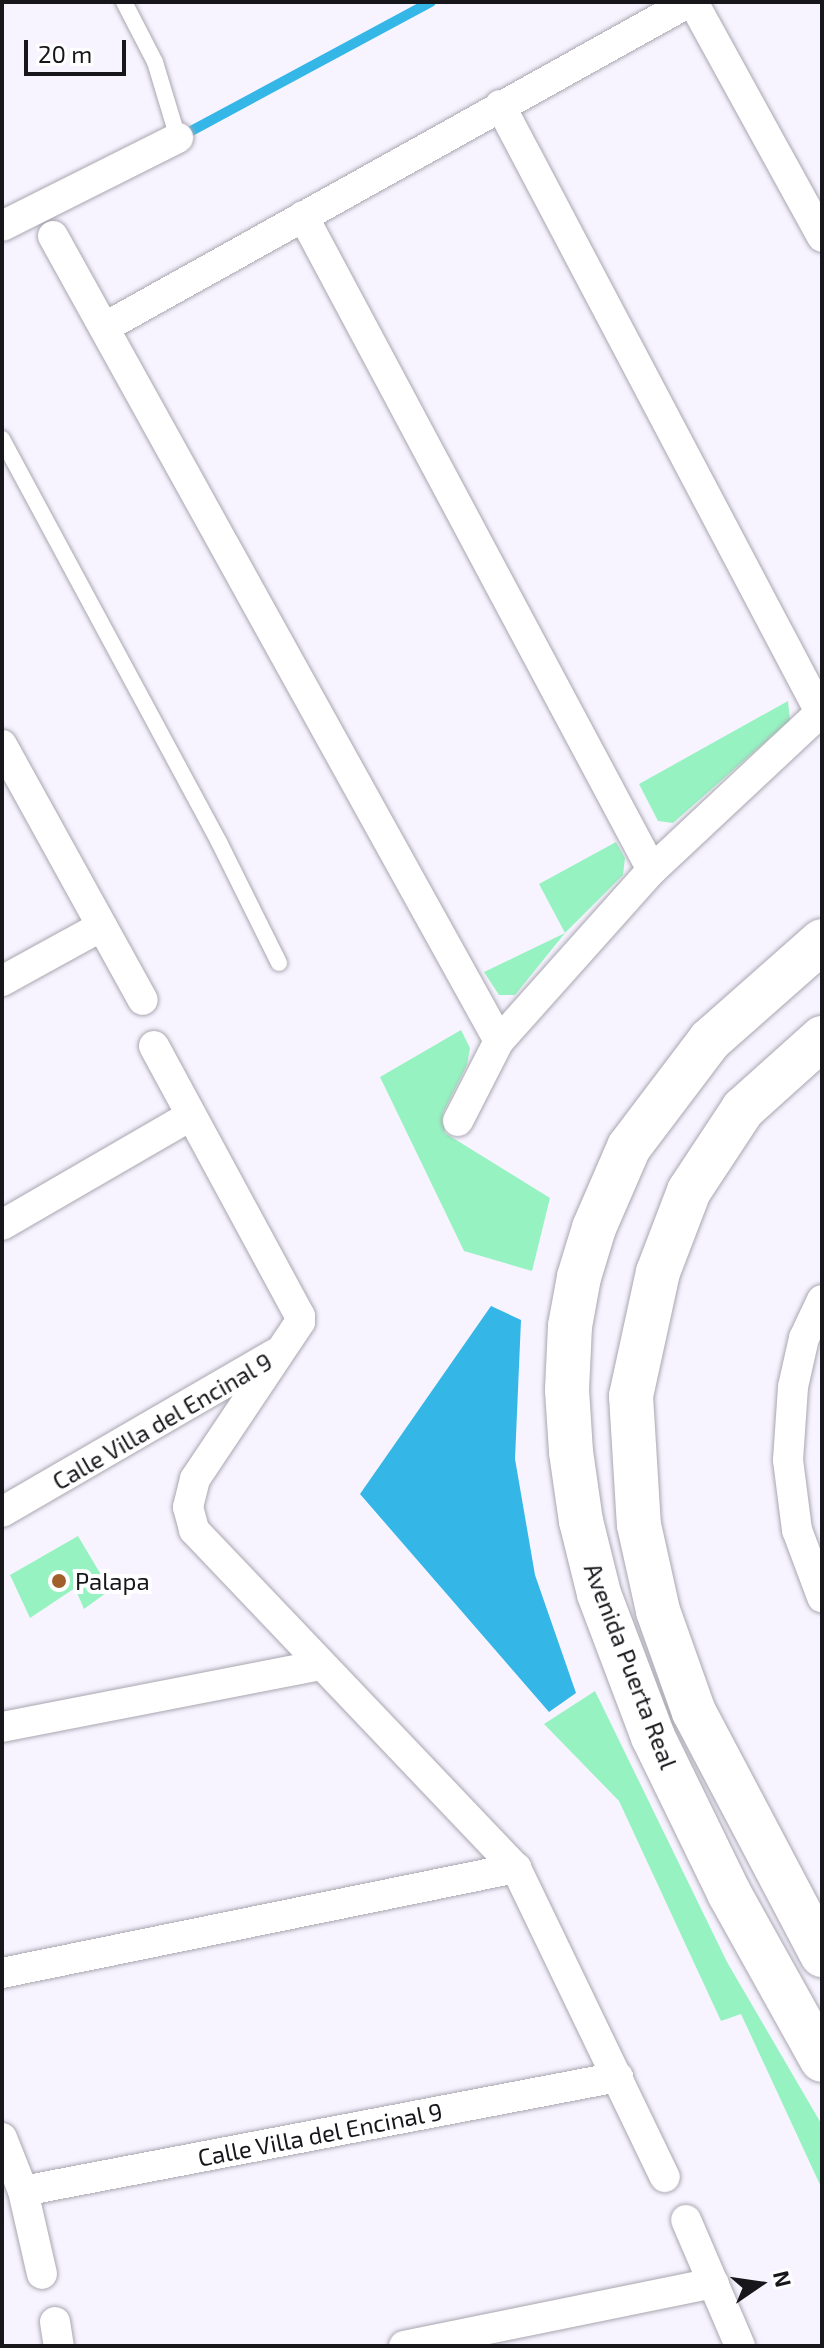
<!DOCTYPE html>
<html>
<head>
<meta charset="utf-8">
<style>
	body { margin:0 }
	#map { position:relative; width:824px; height:2348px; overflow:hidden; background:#f7f4ff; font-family:"Exo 2",sans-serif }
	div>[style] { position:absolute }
	.green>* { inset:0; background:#97f2c2 }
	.water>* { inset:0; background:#34b6e7 }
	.stream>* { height:10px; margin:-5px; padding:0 5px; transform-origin:5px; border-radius:5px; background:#34b6e7 }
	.roads { filter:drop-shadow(0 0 2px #a9a6b0) drop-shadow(0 0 2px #a9a6b0) }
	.service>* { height:16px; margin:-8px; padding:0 8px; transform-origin:8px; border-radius:8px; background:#fff }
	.minor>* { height:30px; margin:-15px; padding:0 15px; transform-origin:15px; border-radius:15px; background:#fff }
	.secondary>* { height:44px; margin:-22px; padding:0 22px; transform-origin:22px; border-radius:22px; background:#fff }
	.dots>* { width:22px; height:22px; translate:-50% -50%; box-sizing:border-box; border:4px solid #fff; border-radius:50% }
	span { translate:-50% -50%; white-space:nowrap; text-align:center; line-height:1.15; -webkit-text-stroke:8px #fff; paint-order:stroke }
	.street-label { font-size:24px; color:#17161a }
	.poi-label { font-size:24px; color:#17161a }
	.left { translate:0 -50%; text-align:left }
	.frame { position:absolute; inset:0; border:4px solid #17161a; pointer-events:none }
	.north { position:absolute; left:720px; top:2244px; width:80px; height:80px; -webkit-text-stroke:6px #fff; paint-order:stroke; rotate:77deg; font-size:22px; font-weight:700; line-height:32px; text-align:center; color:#17161a }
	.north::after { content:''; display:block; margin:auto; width:28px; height:36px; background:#17161a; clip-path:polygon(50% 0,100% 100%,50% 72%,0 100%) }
	.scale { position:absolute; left:24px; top:40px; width:102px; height:36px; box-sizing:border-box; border:4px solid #17161a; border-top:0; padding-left:10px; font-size:24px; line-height:28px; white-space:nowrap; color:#17161a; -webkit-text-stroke:6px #fff; paint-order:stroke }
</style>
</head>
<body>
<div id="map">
	<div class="green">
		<div style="clip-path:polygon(788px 701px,790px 720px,673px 823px,658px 821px,639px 784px)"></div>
		<div style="clip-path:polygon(616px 842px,625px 858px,623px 875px,565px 933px,515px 995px,499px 995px,484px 972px,565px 933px,539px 884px)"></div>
		<div style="clip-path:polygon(461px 1030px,470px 1048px,467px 1065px,443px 1113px,445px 1133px,550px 1198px,532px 1271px,464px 1251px,380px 1077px)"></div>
		<div style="clip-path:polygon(78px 1536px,110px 1590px,84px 1609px,75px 1588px,30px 1618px,10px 1575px)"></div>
		<div style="clip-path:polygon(595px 1691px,727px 1962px,822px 2125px,822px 2189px,741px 2014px,721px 2021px,619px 1801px,544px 1724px)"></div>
	</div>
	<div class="water">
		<div style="clip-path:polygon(491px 1306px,521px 1320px,515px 1459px,535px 1575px,576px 1693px,549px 1712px,360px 1494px)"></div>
	</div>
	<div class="stream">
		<div style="left:180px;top:137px;width:285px;rotate:-28.3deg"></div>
	</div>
	<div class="roads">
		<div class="service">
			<div style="left:124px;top:2px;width:68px;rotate:62.7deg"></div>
			<div style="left:155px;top:62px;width:79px;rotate:73.2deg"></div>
			<div style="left:2px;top:439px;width:458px;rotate:61.7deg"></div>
			<div style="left:219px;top:842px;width:135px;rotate:63.6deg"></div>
		</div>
		<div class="minor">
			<div style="left:693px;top:2px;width:268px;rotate:61.2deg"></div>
			<div style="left:500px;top:105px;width:686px;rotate:62.2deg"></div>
			<div style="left:303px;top:216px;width:741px;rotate:61.91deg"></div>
			<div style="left:2px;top:226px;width:197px;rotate:-26.6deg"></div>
			<div style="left:53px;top:236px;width:920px;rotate:61.01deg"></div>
			<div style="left:107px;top:326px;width:666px;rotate:-29.1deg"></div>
			<div style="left:2px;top:745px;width:291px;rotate:61.1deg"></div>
			<div style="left:2px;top:981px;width:114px;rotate:-28.8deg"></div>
			<div style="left:154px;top:1046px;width:307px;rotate:61.6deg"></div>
			<div style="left:300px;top:1316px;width:6px;rotate:90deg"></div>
			<div style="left:300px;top:1322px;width:189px;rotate:123.8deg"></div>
			<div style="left:195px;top:1479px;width:29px;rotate:104deg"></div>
			<div style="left:188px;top:1507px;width:24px;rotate:75deg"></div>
			<div style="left:194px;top:1530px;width:467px;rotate:46.4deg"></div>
			<div style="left:516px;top:1868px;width:343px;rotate:64.3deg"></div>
			<div style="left:458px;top:1121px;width:90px;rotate:-62.9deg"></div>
			<div style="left:499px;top:1041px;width:229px;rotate:-48.2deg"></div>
			<div style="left:652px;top:870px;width:233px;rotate:-43.1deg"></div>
			<div style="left:2px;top:1225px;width:217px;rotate:-30.1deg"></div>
			<div style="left:822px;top:1300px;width:42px;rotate:115.3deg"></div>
			<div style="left:804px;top:1338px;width:50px;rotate:102.7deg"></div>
			<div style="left:793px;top:1387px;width:73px;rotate:93.9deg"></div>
			<div style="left:788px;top:1460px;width:71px;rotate:82.7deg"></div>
			<div style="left:797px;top:1530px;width:72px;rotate:69.5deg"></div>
			<div style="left:2px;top:1512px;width:315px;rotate:-30.1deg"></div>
			<div style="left:2px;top:1727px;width:324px;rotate:-11deg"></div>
			<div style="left:2px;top:1973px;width:525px;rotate:-11.55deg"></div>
			<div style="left:2px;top:2138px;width:57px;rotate:68.4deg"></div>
			<div style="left:23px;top:2191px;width:85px;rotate:77.1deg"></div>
			<div style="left:23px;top:2191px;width:606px;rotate:-10.85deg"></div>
			<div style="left:686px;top:2220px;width:137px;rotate:66.8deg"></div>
			<div style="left:55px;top:2322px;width:24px;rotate:81deg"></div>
			<div style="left:404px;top:2346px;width:316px;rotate:-11.5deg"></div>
		</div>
		<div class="secondary">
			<div style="left:822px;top:941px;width:149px;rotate:138.5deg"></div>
			<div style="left:710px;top:1040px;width:134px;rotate:127.1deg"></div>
			<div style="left:629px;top:1147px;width:88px;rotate:113.4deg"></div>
			<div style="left:594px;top:1228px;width:51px;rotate:107deg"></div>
			<div style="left:579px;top:1277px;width:50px;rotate:100.4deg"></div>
			<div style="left:570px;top:1326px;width:64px;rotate:92.7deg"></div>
			<div style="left:567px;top:1390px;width:62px;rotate:86.3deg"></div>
			<div style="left:571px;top:1452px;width:70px;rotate:81.8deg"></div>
			<div style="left:581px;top:1521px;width:75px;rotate:76.1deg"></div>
			<div style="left:599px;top:1594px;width:153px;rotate:69.3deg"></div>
			<div style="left:653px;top:1737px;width:174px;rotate:64deg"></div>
			<div style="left:729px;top:1893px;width:191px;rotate:60.9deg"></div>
			<div style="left:822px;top:1038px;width:106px;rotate:138.1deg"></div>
			<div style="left:743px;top:1109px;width:98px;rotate:123.4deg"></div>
			<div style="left:689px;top:1191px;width:87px;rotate:110.9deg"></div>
			<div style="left:658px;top:1272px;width:127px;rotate:102.3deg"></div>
			<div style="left:631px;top:1396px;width:129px;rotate:86.5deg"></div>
			<div style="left:639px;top:1525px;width:88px;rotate:77.5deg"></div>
			<div style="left:658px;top:1611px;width:107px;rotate:70.4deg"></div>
			<div style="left:694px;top:1712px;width:275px;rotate:62.2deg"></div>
		</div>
	</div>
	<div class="dots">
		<div style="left:59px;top:1581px;background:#a1602b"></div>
	</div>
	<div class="street-label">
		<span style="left:162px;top:1421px;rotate:-30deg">Calle Villa del Encinal 9</span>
		<span style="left:631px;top:1666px;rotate:69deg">Avenida Puerta Real</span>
		<span style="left:320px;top:2134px;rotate:-11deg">Calle Villa del Encinal 9</span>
	</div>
	<div class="poi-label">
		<span class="left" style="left:75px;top:1581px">Palapa</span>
	</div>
	<div class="frame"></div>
	<div class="north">N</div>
	<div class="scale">20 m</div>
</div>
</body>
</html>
